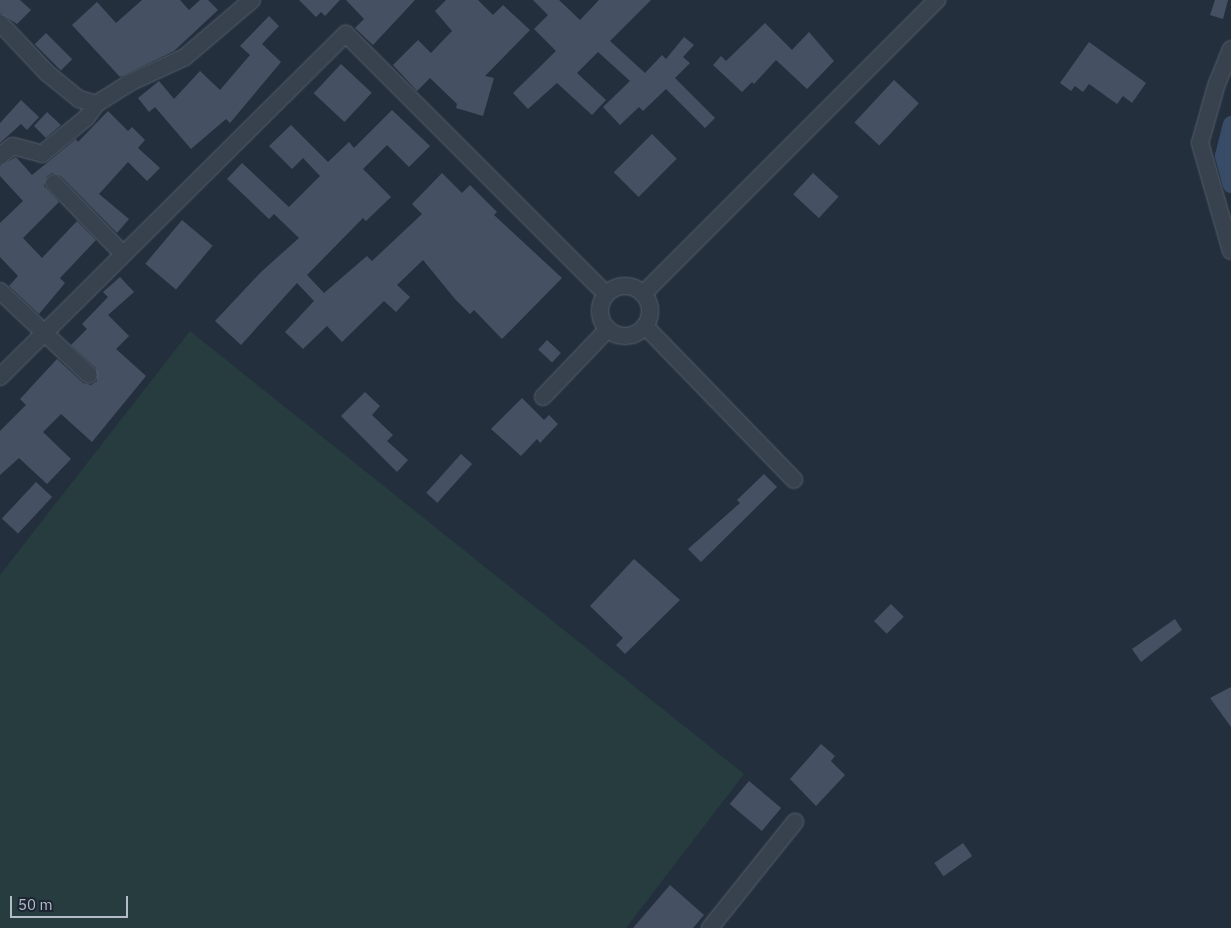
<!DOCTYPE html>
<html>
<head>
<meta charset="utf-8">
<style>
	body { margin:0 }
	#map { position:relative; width:1231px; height:928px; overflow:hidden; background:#242f3e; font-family:"IBM Plex Sans",sans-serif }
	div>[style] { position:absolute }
	.green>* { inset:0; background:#263c3f }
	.canal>* { height:16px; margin:-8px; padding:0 8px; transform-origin:8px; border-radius:8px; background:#394c67 }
	.building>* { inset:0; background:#455162; transform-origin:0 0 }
	.roads { filter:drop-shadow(0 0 1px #565f6c) drop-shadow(0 0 1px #565f6c) }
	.minor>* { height:16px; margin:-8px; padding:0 8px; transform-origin:8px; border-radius:8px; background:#38414e }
	.minor>.ring { margin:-8px; padding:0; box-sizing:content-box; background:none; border:16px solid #38414e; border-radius:50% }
	span { translate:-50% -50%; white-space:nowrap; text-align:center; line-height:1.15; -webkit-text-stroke:4px #1d2633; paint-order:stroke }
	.scale { position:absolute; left:10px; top:896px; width:118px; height:22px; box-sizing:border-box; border:2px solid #b4bcc9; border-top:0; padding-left:6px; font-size:15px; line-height:18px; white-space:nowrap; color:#b4bcc9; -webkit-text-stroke:4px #1d2633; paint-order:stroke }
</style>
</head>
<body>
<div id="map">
	<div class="green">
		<div style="clip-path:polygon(190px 331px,744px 774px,626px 928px,0 928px,0 575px)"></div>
	</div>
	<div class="canal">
		<div style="left:1231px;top:124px;width:33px;rotate:104deg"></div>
		<div style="left:1223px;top:156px;width:30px;rotate:75deg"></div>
	</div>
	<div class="building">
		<div style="clip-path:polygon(0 0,20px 0,31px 10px,17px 24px,0 13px)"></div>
		<div style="clip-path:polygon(142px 0,180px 0,189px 10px,200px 0,208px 0,218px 10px,174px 51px,120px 77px,72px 25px,97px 2px,116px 23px)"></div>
		<div style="clip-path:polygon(299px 0,340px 0,325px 16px,321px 12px,316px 17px)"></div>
		<div style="clip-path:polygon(346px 0,415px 0,373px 45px,355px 28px,364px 19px)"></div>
		<div style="clip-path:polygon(446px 0,478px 0,493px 15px,503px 5px,530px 30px,485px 76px,494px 78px,483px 116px,456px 108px,457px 104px,430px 78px,417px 91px,393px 65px,418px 40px,431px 53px,452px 31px,435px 11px)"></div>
		<div style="clip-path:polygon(533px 0,559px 0,580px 20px,599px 0,651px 0,610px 41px,645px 73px,662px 55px,666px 59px,684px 37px,694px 45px,683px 57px,690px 63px,675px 78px,715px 118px,705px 128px,666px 89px,643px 111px,639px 107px,620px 125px,603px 107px,630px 81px,598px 52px,577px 73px,606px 100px,592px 115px,557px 83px,528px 109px,513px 93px,556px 51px,534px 29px,548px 15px)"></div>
		<div style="clip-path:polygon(1215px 0,1228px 0,1223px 19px,1210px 15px)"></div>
		<div style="clip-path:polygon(269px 16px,279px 26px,262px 44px,281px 62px,230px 123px,226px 119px,191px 149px,155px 107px,149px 112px,138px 98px,159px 81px,174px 99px,200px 71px,220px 90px,250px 55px,240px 46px)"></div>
		<div style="clip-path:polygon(765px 23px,792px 50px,809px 32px,834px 61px,807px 89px,776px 60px,754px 84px,752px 82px,742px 92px,713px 65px,721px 56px,726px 61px)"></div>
		<div style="left:46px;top:33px;width:37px;height:16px;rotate:45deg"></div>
		<div style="clip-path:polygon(1089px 42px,1146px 83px,1132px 103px,1123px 96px,1117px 104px,1089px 84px,1083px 92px,1075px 86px,1071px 91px,1060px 83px)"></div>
		<div style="left:341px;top:64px;width:42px;height:40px;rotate:43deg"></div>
		<div style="left:894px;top:80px;width:34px;height:58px;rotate:43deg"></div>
		<div style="clip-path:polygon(21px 100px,39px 117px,27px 130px,21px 124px,0 143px,0 123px)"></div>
		<div style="clip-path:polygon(392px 110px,430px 146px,409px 167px,387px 145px,363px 169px,391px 197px,366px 221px,363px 218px,307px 275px,324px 293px,367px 256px,372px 261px,422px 214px,412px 204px,442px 173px,462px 193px,470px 185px,497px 212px,494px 215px,562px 278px,502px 339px,474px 310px,470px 314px,455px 299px,423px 260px,397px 285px,410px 297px,396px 312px,384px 301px,342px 342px,327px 326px,303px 349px,285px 332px,314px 301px,297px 283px,241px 345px,215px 321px,261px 272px,299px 238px,274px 214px,269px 219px,227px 179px,242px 163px,289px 207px,320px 176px,303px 158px,292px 169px,269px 146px,291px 125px,328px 162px,349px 142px,354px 148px)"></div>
		<div style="clip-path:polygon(108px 111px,128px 131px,132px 127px,145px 140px,138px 148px,160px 168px,147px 181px,128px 162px,99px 194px,129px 219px,117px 233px,61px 176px,52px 173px,47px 176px,44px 186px,59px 202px,23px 238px,42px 258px,77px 221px,96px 240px,60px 278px,65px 283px,39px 314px,9px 286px,18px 276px,0 257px,0 223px,23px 201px,0 176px,0 166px,16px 157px,32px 175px,76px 139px,78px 142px)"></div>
		<div style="clip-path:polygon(47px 112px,61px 125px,46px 138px,34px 126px)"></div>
		<div style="left:652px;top:134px;width:35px;height:54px;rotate:45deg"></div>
		<div style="left:813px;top:173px;width:35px;height:29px;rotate:43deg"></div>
		<div style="left:182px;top:220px;width:40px;height:57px;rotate:40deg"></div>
		<div style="clip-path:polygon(120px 277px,134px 292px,108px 315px,129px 336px,116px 349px,146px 376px,92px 442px,61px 414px,43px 432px,71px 459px,47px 484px,19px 458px,0 475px,0 431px,26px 405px,20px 399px,57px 359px,83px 383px,91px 385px,97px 381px,96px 368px,71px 345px,87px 329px,82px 324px,108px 297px,103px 292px)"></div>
		<div style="left:547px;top:340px;width:19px;height:13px;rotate:43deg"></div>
		<div style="clip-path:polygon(365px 392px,380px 406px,372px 415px,393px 435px,387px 441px,408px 460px,397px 472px,341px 416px)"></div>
		<div style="clip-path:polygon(522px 398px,544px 420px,549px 415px,558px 424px,540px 443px,537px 439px,521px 456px,491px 429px)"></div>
		<div style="left:461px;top:454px;width:15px;height:52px;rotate:42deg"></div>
		<div style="clip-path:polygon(764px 474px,777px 487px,701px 562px,688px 549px,740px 503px,737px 500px)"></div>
		<div style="left:36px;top:482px;width:22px;height:50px;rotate:43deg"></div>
		<div style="clip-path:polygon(634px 559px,680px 600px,625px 654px,616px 645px,623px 638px,590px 606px)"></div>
		<div style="left:891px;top:604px;width:18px;height:24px;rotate:45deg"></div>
		<div style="clip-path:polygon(1175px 619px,1182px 630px,1141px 662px,1132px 649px)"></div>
		<div style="clip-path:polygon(1231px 687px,1231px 727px,1210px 698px)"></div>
		<div style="clip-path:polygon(821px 744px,835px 756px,831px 761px,845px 775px,816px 806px,790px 779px)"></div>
		<div style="left:749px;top:781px;width:42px;height:30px;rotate:40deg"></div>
		<div style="left:963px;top:843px;width:16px;height:35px;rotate:55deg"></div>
		<div style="clip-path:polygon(670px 885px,704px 915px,693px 928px,633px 928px)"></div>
	</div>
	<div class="roads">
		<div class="minor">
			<div style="left:0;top:23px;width:69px;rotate:46.8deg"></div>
			<div style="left:47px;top:73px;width:41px;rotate:39.1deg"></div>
			<div style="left:79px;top:99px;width:18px;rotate:16deg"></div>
			<div style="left:1231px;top:49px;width:37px;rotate:112deg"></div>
			<div style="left:1217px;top:83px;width:62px;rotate:105.8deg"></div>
			<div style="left:1200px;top:143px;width:112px;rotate:74deg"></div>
			<div style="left:0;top:156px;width:16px;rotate:-38deg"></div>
			<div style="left:13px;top:146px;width:30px;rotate:15deg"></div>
			<div style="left:42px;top:154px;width:57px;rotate:-39.3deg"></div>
			<div style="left:86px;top:118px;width:17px;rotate:-54deg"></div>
			<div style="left:96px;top:104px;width:39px;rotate:-32deg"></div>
			<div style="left:129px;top:83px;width:62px;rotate:-24.9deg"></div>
			<div style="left:185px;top:57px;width:88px;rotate:-40.4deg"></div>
			<div style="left:54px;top:183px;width:98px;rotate:45.8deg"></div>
			<div class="ring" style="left:600px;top:286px;width:34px;height:34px"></div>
			<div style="left:0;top:291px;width:122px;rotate:43.3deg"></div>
			<div style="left:643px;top:294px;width:416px;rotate:-45deg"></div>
			<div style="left:645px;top:326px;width:214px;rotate:45.9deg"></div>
			<div style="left:0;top:377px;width:487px;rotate:-44.8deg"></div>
			<div style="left:346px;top:34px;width:368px;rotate:45deg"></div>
			<div style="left:543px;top:397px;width:94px;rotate:-46.3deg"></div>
			<div style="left:710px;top:928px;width:136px;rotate:-51.3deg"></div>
		</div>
	</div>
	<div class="scale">50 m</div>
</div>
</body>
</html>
